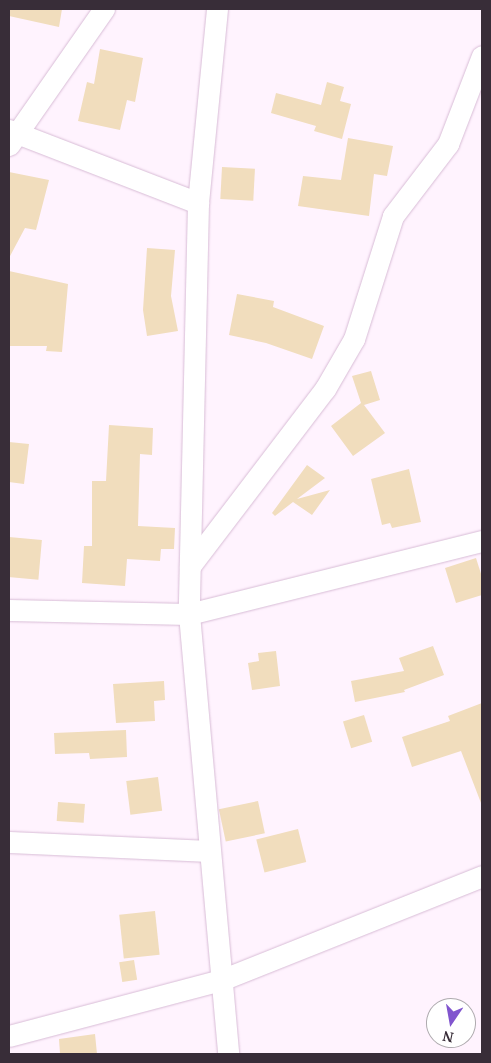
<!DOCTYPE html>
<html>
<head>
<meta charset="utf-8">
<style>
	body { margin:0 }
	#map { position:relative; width:491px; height:1063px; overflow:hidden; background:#fff3fe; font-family:"PT Serif",serif }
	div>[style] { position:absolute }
	.building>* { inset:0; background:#f1ddbd; transform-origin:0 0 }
	.roads { filter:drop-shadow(0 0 1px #d8bcd6) drop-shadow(0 0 1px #d8bcd6) }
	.minor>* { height:21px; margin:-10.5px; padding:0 10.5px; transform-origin:10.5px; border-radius:10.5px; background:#fff }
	span { translate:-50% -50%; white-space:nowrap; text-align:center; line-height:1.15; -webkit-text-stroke:4px #fff; paint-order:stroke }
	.frame { position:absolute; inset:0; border:10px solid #382d38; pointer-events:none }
	.north { position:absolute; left:426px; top:998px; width:50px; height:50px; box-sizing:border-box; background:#fff; border:1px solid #afabaf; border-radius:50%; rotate:192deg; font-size:14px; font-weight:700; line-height:20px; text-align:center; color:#382d38 }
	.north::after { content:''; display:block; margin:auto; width:18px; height:22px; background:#8155ce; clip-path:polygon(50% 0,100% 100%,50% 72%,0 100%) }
</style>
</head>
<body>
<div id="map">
	<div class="building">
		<div style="clip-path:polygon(9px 9px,62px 9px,59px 27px,9px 16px)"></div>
		<div style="clip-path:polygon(100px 49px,143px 58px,135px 102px,127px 100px,120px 130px,78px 121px,87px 82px,94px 84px)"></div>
		<div style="clip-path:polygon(327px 82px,344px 87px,340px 101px,351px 104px,342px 139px,314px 131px,316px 126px,271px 113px,276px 93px,321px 105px)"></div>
		<div style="clip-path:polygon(348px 138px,393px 146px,387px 176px,374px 174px,369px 216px,298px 206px,303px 176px,341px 180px)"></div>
		<div style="left:222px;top:167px;width:33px;height:32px;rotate:3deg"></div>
		<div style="clip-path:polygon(9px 172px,49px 180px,36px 230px,25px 228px,9px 258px)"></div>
		<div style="clip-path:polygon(147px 248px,175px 250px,171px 296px,178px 331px,147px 336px,143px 310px)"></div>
		<div style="clip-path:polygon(9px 271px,68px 284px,62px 352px,46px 351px,47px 346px,9px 346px)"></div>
		<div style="clip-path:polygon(237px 294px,274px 301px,273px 307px,324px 326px,312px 359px,266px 343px,229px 335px)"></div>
		<div style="clip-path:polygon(371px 371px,380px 400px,364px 405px,385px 433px,353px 456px,331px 426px,361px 403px,352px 376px)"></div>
		<div style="clip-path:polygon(109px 425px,153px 428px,152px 455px,140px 454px,138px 526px,175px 528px,174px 549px,161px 549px,160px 561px,127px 559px,125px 586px,82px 583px,84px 546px,92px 546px,92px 481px,106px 481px)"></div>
		<div style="clip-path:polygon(9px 442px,29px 444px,24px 484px,9px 482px)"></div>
		<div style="clip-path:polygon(307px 465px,325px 478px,297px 499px,330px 490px,312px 515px,293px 502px,275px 516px,272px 513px)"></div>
		<div style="clip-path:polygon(409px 469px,421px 522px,392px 528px,390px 523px,382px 525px,371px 479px)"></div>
		<div style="left:9px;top:537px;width:33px;height:40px;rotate:5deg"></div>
		<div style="clip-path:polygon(476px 558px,482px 577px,482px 595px,456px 603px,445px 568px)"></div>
		<div style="clip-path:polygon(433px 646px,444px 675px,404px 690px,405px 692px,355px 702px,351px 681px,404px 671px,399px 658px)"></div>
		<div style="clip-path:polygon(276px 651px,280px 686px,252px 690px,248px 663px,259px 661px,258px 653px)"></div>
		<div style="clip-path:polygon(164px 681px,165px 700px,154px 701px,155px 721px,116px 723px,113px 684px)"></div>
		<div style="clip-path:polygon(482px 703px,482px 803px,481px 803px,461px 751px,412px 767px,402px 737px,450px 721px,448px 716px)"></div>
		<div style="left:364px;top:715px;width:28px;height:22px;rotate:73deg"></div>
		<div style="clip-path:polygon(126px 730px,127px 757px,90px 759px,89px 753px,55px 754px,54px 733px)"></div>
		<div style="left:158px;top:777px;width:34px;height:32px;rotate:83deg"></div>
		<div style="left:258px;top:801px;width:33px;height:40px;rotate:78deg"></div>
		<div style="left:58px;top:802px;width:27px;height:19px;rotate:4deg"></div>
		<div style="left:298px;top:829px;width:34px;height:43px;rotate:76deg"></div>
		<div style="left:155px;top:911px;width:44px;height:36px;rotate:84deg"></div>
		<div style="left:134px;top:960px;width:20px;height:15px;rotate:81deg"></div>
		<div style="clip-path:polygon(95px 1034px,97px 1054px,60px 1054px,59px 1039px)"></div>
	</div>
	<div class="roads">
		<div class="minor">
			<div style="left:217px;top:9px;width:195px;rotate:95.6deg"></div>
			<div style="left:198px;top:203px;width:411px;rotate:91.3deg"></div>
			<div style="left:189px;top:614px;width:442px;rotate:84.9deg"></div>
			<div style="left:9px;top:130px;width:203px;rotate:21.1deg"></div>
			<div style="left:9px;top:145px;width:166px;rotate:-55.1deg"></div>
			<div style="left:190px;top:566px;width:223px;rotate:-52.7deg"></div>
			<div style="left:325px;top:389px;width:58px;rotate:-59.9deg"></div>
			<div style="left:354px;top:339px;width:129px;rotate:-72.4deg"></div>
			<div style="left:393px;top:216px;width:91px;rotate:-52.6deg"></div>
			<div style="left:448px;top:144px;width:94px;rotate:-68.9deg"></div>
			<div style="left:9px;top:610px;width:180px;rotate:1.3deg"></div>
			<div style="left:189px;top:614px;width:302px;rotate:-14deg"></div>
			<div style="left:9px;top:842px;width:201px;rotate:2.6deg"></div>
			<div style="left:9px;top:1036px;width:219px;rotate:-14.8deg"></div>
			<div style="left:221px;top:980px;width:281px;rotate:-21.7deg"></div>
		</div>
	</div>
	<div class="frame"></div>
	<div class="north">N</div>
</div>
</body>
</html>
